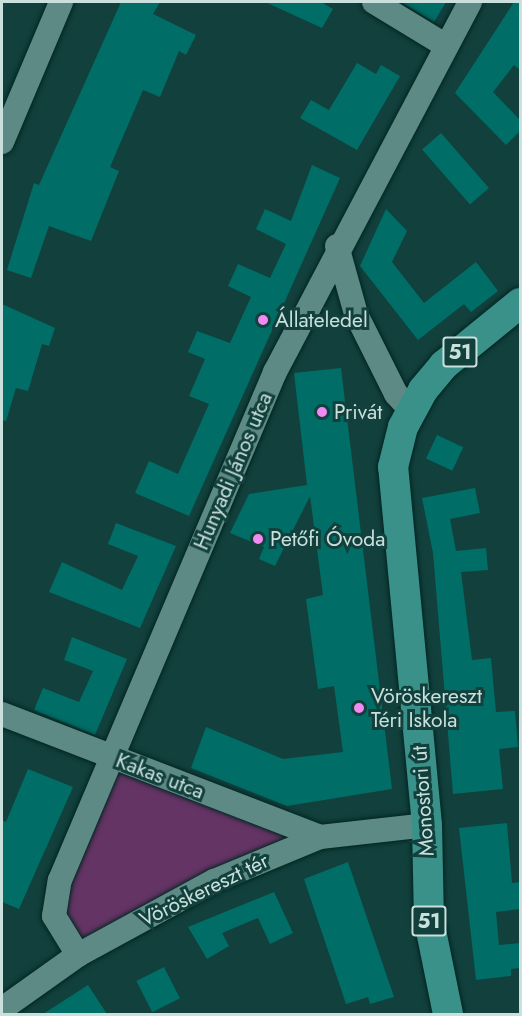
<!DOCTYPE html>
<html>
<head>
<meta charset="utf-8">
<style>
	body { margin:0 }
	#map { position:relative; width:522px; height:1016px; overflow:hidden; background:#12403c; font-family:Jost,sans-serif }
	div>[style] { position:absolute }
	.green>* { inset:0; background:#643464 }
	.building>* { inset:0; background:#006d66; transform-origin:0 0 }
	.roads { filter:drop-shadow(0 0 2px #022522) drop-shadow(0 0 2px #022522) }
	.minor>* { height:24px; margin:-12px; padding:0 12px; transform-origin:12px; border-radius:12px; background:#5d8a84 }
	.major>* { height:30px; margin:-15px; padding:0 15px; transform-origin:15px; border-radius:15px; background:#3a9189 }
	.dots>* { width:16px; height:16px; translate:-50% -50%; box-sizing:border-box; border:3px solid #12403c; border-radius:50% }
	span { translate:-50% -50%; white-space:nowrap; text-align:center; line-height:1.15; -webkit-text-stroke:6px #12403c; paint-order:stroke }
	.shield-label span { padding:2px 4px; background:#12403c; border:2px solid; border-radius:4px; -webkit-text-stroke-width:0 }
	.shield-label { font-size:20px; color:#c9e0dd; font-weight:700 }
	.poi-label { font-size:21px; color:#c9e0dd }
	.left { translate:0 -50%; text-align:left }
	.street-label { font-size:21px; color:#c9e0dd }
	.frame { position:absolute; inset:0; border:3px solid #c9e0dd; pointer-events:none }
</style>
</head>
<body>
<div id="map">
	<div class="green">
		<div style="clip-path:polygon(119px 770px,298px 838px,78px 955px,54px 916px)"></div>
	</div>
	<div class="building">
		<div style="clip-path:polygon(121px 2px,160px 2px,153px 14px,196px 35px,186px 55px,179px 51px,160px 97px,143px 90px,110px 167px,119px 171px,91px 241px,49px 226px,31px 278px,7px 270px,34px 183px,39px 185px)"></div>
		<div style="clip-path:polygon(265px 2px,321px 2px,333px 9px,322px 28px)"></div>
		<div style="clip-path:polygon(401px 2px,446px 2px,434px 22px)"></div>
		<div style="clip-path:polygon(514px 2px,520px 2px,520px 70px,514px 65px,493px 92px,520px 120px,520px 131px,506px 145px,455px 93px)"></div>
		<div style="clip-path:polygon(357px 63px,376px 74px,381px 65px,400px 76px,357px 150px,300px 118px,311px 100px,329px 110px)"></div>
		<div style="left:441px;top:133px;width:73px;height:25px;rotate:49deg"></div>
		<div style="clip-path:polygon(312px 165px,340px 178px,189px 516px,135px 493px,149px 461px,178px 474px,209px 404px,189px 396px,205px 359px,188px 352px,197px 331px,230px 343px,251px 297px,228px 286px,238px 264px,270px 278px,286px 244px,256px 229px,265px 209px,291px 221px)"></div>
		<div style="clip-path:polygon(386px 209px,407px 231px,392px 262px,424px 303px,476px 262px,498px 291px,471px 312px,464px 304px,418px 340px,360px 266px)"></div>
		<div style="clip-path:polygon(2px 304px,55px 328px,49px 346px,42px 344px,28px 391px,16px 388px,6px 421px,2px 420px)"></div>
		<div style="clip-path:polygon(341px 368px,392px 789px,287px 806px,191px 768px,206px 727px,283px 759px,343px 752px,334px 686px,318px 689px,306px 599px,323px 595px,310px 496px,275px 566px,259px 559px,264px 547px,230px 533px,249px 494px,307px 485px,294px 373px)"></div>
		<div style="left:437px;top:435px;width:29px;height:26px;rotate:25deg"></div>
		<div style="clip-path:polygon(475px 488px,480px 513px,450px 519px,456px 551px,486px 548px,488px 570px,461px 572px,472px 660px,491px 658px,496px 712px,515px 711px,518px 747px,499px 749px,503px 789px,453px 794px,433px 553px,422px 498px)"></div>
		<div style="clip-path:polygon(116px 523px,176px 546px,140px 628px,49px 592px,62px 562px,122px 590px,138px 556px,108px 544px)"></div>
		<div style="clip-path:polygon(72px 637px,127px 659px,95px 735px,34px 710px,43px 688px,79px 702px,93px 671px,64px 660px)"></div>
		<div style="clip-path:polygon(28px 769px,73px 787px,19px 909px,2px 902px,2px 820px,6px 822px)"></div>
		<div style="clip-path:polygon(507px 823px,512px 883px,520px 882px,520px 909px,496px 912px,499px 945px,520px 943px,520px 968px,511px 969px,511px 976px,476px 980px,459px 828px)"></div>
		<div style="clip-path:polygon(348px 862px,394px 997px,370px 1004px,368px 997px,346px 1004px,304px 879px)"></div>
		<div style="clip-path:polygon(274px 892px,293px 933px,270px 944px,258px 918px,222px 933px,229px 946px,207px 959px,188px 927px)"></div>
		<div style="left:164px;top:967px;width:35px;height:31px;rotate:63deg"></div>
		<div style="clip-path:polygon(88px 985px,107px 1014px,43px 1014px)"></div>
	</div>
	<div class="roads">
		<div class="minor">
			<div style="left:374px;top:2px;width:81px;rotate:31.3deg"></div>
			<div style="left:2px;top:142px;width:152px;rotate:-67.1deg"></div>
			<div style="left:337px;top:246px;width:71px;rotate:74.4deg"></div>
			<div style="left:356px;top:314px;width:89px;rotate:63.4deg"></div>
			<div style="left:396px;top:394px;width:22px;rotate:47deg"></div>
			<div style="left:2px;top:714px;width:341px;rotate:21.1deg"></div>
			<div style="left:78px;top:955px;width:46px;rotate:-121.6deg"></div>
			<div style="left:54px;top:916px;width:36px;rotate:-81deg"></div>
			<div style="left:60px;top:880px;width:552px;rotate:-67.06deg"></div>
			<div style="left:275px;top:372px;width:418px;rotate:-62.2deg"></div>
			<div style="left:2px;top:1009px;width:93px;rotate:-35.4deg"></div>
			<div style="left:78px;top:955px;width:155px;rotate:-28.6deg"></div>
			<div style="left:214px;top:881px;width:115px;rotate:-22.5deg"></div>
			<div style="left:320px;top:837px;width:108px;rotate:-6.4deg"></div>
		</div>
		<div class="major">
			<div style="left:448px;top:1014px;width:95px;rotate:-101.5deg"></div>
			<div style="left:429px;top:921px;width:96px;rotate:-91.2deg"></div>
			<div style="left:427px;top:825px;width:360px;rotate:-95.4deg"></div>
			<div style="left:393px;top:467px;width:41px;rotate:-76deg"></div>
			<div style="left:403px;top:427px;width:42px;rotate:-61.6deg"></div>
			<div style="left:423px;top:390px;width:33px;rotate:-50deg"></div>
			<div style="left:444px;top:365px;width:98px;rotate:-39.2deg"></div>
		</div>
	</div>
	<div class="dots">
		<div style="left:263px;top:320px;background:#f28af3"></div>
		<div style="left:322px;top:412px;background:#f28af3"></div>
		<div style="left:258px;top:539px;background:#f28af3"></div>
		<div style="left:359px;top:708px;background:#f28af3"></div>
	</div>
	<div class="shield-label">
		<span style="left:460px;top:352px">51</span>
		<span style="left:429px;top:921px">51</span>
	</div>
	<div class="poi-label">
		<span class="left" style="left:275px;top:320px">Állateledel</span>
		<span class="left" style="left:334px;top:412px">Privát</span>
		<span class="left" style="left:270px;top:539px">Petőfi Óvoda</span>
		<span class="left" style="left:371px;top:708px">Vöröskereszt<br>Téri Iskola</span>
	</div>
	<div class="street-label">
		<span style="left:233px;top:471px;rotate:-67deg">Hunyadi János utca</span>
		<span style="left:160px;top:776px;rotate:21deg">Kakas utca</span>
		<span style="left:423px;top:801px;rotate:-94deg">Monostori út</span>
		<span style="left:204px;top:890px;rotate:-26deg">Vöröskereszt tér</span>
	</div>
	<div class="frame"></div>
</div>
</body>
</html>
